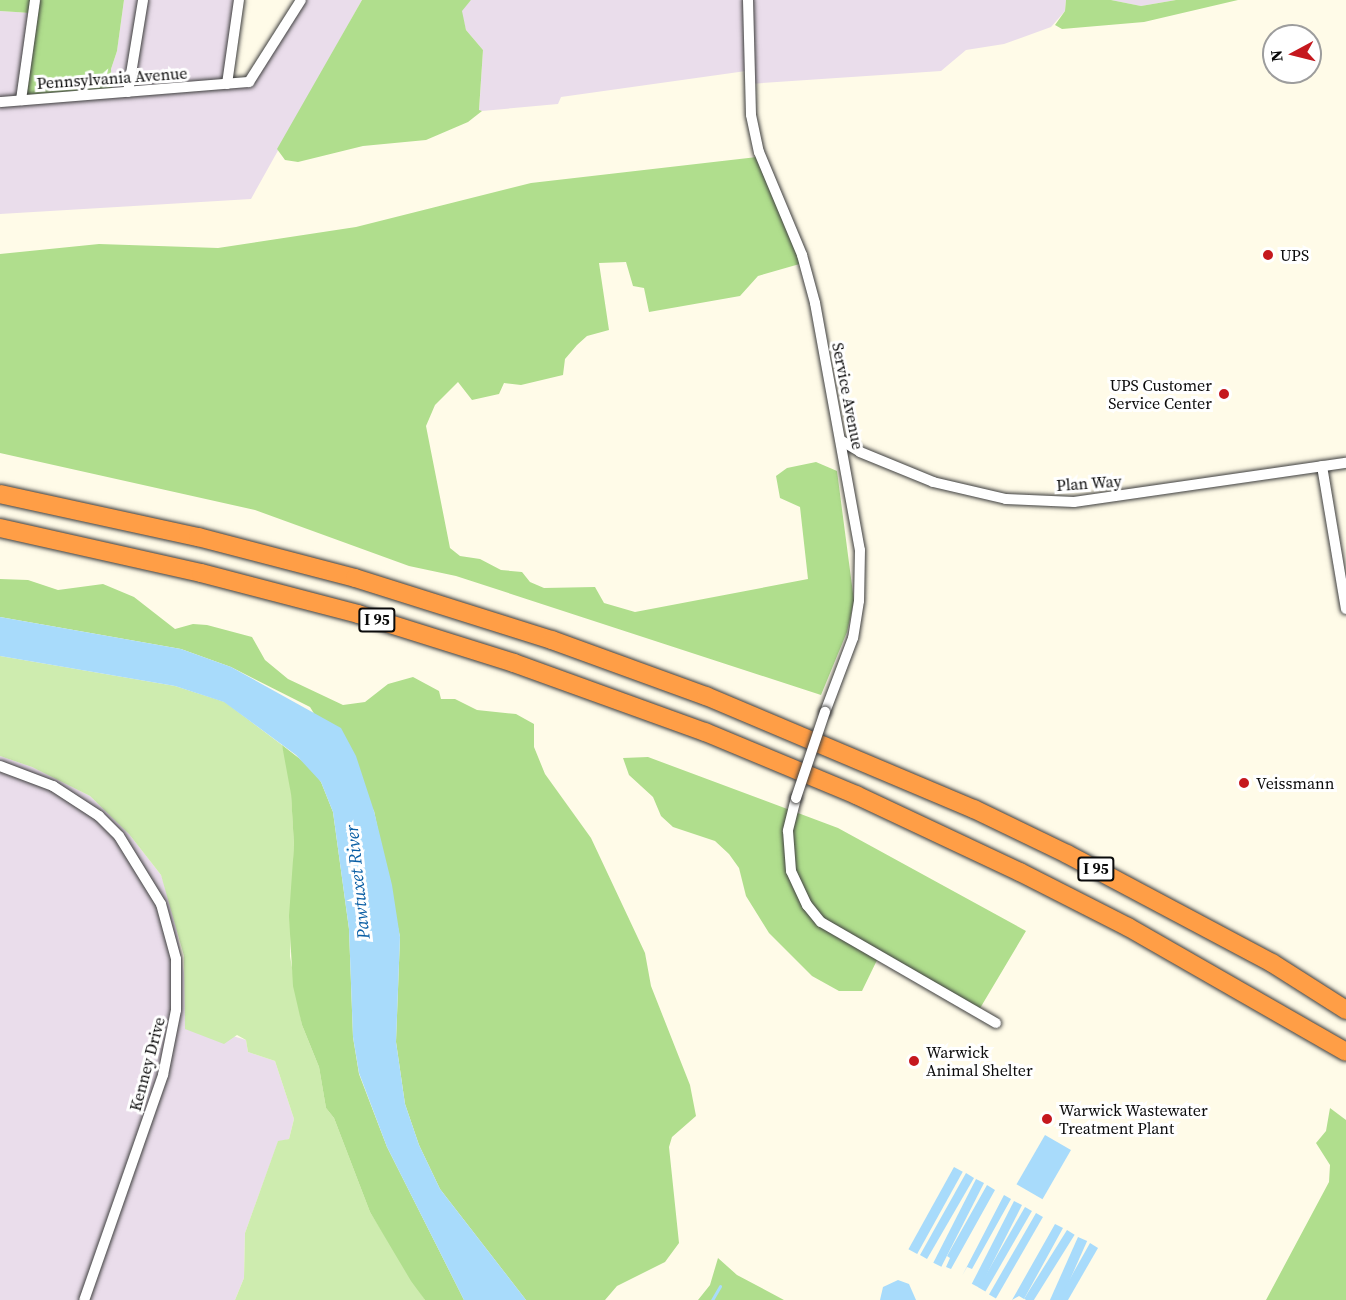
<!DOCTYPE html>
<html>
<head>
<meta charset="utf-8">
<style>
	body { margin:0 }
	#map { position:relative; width:1346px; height:1300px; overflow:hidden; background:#fffbe8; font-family:"Source Serif 4",serif }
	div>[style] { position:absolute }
	.industrial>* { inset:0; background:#eaddeb }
	.green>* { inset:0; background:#ceecaf }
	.forest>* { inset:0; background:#b0de8d }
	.water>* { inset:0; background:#a8dbfb; transform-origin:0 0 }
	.stream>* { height:3px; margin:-1.5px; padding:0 1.5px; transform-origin:1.5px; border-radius:1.5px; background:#a8dbfb }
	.roads { filter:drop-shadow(0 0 2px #3e3e3e) drop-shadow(0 0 2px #3e3e3e) }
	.minor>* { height:10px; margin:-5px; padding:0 5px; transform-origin:5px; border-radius:5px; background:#fff }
	.motorway>* { height:18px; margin:-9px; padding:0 9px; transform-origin:9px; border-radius:9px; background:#ff9e46 }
	.bridges { filter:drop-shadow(0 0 2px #3e3e3e) drop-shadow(0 0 2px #3e3e3e) }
	.minor-bridge>* { height:10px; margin:-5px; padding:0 5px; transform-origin:5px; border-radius:5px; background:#fff }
	.dots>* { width:16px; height:16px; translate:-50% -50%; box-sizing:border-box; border:3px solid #fff; border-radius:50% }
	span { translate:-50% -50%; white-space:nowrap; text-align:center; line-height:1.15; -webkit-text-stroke:6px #fff; paint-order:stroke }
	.shield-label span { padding:2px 4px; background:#fff; border:2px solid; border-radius:4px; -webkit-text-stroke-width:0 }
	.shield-label { font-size:15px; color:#0b0b0b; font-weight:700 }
	.street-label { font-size:16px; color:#0b0b0b }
	.poi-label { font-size:16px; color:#0b0b0b }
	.left { translate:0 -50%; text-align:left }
	.right { translate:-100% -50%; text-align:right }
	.water-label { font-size:18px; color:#0b5fa5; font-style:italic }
	.north { position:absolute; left:1262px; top:24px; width:60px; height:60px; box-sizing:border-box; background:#fff; border:2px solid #9d9d9d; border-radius:50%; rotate:263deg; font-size:16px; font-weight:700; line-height:24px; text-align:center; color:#0b0b0b }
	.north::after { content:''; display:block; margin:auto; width:21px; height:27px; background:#c5181e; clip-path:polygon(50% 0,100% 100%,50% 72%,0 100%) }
</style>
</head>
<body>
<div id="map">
	<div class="industrial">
		<div style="clip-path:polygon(124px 0,238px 0,227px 81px,250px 80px,301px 0,362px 0,251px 199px,0 214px,0 11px,31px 13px,111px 69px,117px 51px)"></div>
		<div style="clip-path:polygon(471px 0,1066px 0,1065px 11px,1051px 27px,1004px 44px,966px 50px,941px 71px,749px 84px,746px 71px,561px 97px,558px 104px,482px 111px,479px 111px,483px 50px,466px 30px,461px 11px)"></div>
		<div style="clip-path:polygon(1111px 0,1176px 0,1141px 6px)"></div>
		<div style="clip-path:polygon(0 756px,32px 767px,90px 796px,129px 834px,161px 875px,173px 907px,187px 991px,233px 1036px,246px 1040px,248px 1052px,275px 1061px,294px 1119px,289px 1139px,278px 1142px,245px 1233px,244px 1278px,235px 1300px,0 1300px)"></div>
	</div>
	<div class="green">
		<div style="clip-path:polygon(0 656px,175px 686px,225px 702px,282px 745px,290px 774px,294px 846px,290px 956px,302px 1025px,319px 1067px,326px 1108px,334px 1118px,370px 1212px,425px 1300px,235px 1300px,244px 1278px,245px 1233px,278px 1141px,289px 1139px,294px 1119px,275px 1061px,248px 1052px,246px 1040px,237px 1035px,224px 1044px,185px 1029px,184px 956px,161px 875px,129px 834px,90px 796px,32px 767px,0 756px)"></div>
	</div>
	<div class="forest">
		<div style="clip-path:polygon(0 0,124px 0,117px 51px,111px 69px,112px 91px,23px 99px,31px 13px,0 11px)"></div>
		<div style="clip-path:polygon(362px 0,471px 0,462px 11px,466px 30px,483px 50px,479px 110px,482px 111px,468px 122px,426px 140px,363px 146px,298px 162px,285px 160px,277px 149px)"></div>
		<div style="clip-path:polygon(1066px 0,1111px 0,1141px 6px,1176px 0,1238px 0,1144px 22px,1062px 29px,1055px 25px,1065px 11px)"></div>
		<div style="clip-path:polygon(757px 157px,803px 263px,758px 276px,740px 296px,649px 312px,644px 288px,633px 286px,626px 262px,599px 263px,609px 330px,587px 336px,577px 345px,565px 359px,563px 375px,521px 385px,504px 383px,499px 394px,472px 400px,458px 382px,435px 405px,426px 426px,450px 548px,460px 556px,480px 559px,501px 570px,522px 572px,530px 582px,544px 588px,595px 587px,604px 603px,635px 612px,808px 579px,800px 507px,780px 498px,776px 476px,787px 468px,816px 462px,837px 471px,854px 601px,847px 632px,821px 695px,456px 576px,409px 566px,255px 510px,0 453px,0 254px,99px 244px,218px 248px,356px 227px,531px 183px)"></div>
		<div style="clip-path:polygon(0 579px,28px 580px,58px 590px,103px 584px,134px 597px,175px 629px,193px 624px,207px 625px,252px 637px,265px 660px,288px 679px,343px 705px,365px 702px,388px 684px,413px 677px,439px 691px,441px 699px,455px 699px,477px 710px,516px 714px,534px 724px,534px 747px,545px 774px,591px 838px,645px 953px,651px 986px,690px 1085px,696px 1116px,672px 1137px,669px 1147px,679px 1243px,665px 1262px,617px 1286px,605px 1300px,526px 1300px,440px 1189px,419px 1145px,405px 1104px,396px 1042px,400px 937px,374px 811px,310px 707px,231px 667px,181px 649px,0 617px)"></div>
		<div style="clip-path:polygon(282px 745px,309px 766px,321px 782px,333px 812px,349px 929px,353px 1037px,359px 1074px,387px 1147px,464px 1300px,425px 1300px,411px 1281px,370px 1212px,334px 1118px,326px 1108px,319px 1067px,302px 1025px,293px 986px,289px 916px,294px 846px,291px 794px)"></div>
		<div style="clip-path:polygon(648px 757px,838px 828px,1026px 931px,979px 1010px,879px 956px,862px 991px,839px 991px,812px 976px,769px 933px,746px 896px,739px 868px,729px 854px,715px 841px,673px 827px,661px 816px,653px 797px,629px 775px,623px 758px)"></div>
		<div style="clip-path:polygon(1330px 1108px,1346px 1120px,1346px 1300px,1266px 1300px,1329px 1182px,1330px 1165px,1316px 1143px,1326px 1131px)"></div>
		<div style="clip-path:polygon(718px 1258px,737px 1275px,784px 1300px,698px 1300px,710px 1285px)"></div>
	</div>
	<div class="water">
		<div style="clip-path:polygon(0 617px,181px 649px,231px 667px,341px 728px,356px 756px,374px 811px,392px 885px,400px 937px,396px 1042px,405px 1104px,419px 1145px,440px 1189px,526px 1300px,464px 1300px,387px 1147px,359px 1073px,353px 1037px,349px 929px,333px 812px,321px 782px,296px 755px,224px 702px,175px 686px,0 656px)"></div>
		<div style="left:1045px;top:1135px;width:30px;height:57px;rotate:30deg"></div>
		<div style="left:954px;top:1167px;width:10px;height:94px;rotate:29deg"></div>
		<div style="clip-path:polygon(966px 1173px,974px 1178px,927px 1259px,920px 1255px)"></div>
		<div style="left:976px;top:1179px;width:9px;height:94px;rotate:27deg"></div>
		<div style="clip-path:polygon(987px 1185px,995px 1190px,951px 1269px,946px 1267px,950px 1258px,947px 1256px)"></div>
		<div style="clip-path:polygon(1004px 1195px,1011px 1199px,972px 1269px,967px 1267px,962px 1276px)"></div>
		<div style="left:1014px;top:1201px;width:9px;height:93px;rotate:27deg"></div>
		<div style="left:1025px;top:1207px;width:8px;height:93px;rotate:30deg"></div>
		<div style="left:1036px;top:1213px;width:8px;height:94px;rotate:30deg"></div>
		<div style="clip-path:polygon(1055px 1224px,1063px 1228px,1024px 1299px,1019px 1296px,1012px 1300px)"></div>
		<div style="left:1067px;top:1230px;width:9px;height:81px;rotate:32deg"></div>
		<div style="left:1078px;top:1237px;width:10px;height:72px;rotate:24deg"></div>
		<div style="clip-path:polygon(1090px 1243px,1098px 1248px,1068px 1300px,1058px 1300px)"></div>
		<div style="clip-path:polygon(898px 1280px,909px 1284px,916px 1300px,880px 1300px,883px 1287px)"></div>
	</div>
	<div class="stream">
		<div style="left:712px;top:1300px;width:16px;rotate:-60deg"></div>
	</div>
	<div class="roads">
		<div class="minor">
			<div style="left:748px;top:0;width:115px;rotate:88.5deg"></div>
			<div style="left:751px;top:115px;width:38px;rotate:78deg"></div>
			<div style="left:759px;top:152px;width:112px;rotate:67.3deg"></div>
			<div style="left:802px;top:255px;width:50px;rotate:74.8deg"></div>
			<div style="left:815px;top:303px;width:251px;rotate:79.7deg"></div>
			<div style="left:860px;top:550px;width:51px;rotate:91.1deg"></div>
			<div style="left:859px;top:601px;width:37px;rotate:99deg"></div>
			<div style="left:853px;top:638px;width:79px;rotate:110.7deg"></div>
			<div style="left:227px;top:84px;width:85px;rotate:-81.9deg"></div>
			<div style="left:128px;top:92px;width:93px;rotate:-80.7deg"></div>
			<div style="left:21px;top:100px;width:101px;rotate:-82deg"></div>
			<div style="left:0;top:102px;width:250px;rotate:-4.6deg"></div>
			<div style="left:249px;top:82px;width:97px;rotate:-57.6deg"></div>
			<div style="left:842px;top:441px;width:21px;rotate:31deg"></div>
			<div style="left:860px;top:452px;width:79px;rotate:22.3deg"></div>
			<div style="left:933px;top:482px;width:75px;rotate:13.1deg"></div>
			<div style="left:1006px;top:499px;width:68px;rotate:2.5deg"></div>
			<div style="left:1074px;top:502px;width:275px;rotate:-8.2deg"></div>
			<div style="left:1322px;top:466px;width:145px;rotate:80.5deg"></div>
			<div style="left:0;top:766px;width:57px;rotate:20.7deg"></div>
			<div style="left:53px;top:786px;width:55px;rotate:33.1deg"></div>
			<div style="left:99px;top:816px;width:28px;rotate:45deg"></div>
			<div style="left:119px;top:836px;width:80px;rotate:58.3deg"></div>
			<div style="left:161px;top:904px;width:57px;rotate:74.7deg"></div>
			<div style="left:176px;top:959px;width:51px;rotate:90deg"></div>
			<div style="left:176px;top:1010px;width:66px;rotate:101.3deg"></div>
			<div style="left:163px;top:1075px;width:238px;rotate:109.3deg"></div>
			<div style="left:796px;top:798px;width:34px;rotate:104deg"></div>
			<div style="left:788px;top:831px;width:40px;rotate:85.7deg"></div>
			<div style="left:791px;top:871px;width:38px;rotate:65deg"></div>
			<div style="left:807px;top:905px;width:22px;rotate:51deg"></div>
			<div style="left:821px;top:922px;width:202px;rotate:30deg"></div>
		</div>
		<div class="motorway">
			<div style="left:0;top:494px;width:203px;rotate:12.3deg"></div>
			<div style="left:198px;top:537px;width:162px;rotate:14.6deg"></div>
			<div style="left:355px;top:578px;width:207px;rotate:17.5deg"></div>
			<div style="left:552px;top:640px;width:164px;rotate:20deg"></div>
			<div style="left:706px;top:696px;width:291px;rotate:22.9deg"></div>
			<div style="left:974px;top:809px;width:103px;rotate:25.8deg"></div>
			<div style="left:1067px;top:854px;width:232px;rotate:28deg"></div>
			<div style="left:1272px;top:963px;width:88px;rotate:32.4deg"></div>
			<div style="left:0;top:528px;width:206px;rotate:12.6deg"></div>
			<div style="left:201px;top:573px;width:162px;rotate:14.6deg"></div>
			<div style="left:358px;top:614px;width:164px;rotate:17.4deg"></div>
			<div style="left:514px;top:663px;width:203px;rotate:19.9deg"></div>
			<div style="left:705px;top:732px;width:164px;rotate:22.6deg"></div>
			<div style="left:856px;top:795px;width:181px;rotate:25.2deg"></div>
			<div style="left:1020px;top:872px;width:121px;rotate:27deg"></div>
			<div style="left:1128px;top:927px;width:251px;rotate:29.8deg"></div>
		</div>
	</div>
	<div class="bridges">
		<div class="minor-bridge">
			<div style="left:796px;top:798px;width:91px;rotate:-71.4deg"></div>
		</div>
	</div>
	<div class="dots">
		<div style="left:1268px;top:255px;background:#c5181e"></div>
		<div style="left:1224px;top:394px;background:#c5181e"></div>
		<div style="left:1244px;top:783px;background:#c5181e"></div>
		<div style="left:914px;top:1061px;background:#c5181e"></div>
		<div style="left:1047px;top:1119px;background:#c5181e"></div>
	</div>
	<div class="shield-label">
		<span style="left:377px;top:620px">I 95</span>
		<span style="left:1096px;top:869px">I 95</span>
	</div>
	<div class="street-label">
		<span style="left:112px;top:78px;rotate:-4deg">Pennsylvania Avenue</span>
		<span style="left:848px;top:396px;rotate:79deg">Service Avenue</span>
		<span style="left:1089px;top:483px;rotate:-4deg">Plan Way</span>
		<span style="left:147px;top:1064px;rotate:-75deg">Kenney Drive</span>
	</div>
	<div class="poi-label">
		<span class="left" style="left:1280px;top:255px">UPS</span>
		<span class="right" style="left:1212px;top:394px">UPS Customer<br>Service Center</span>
		<span class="left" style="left:1256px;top:783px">Veissmann</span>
		<span class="left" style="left:926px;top:1061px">Warwick<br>Animal Shelter</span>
		<span class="left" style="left:1059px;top:1119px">Warwick Wastewater<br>Treatment Plant</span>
	</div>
	<div class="water-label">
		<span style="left:358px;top:882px;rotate:-96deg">Pawtuxet River</span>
	</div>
	<div class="north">N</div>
</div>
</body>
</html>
